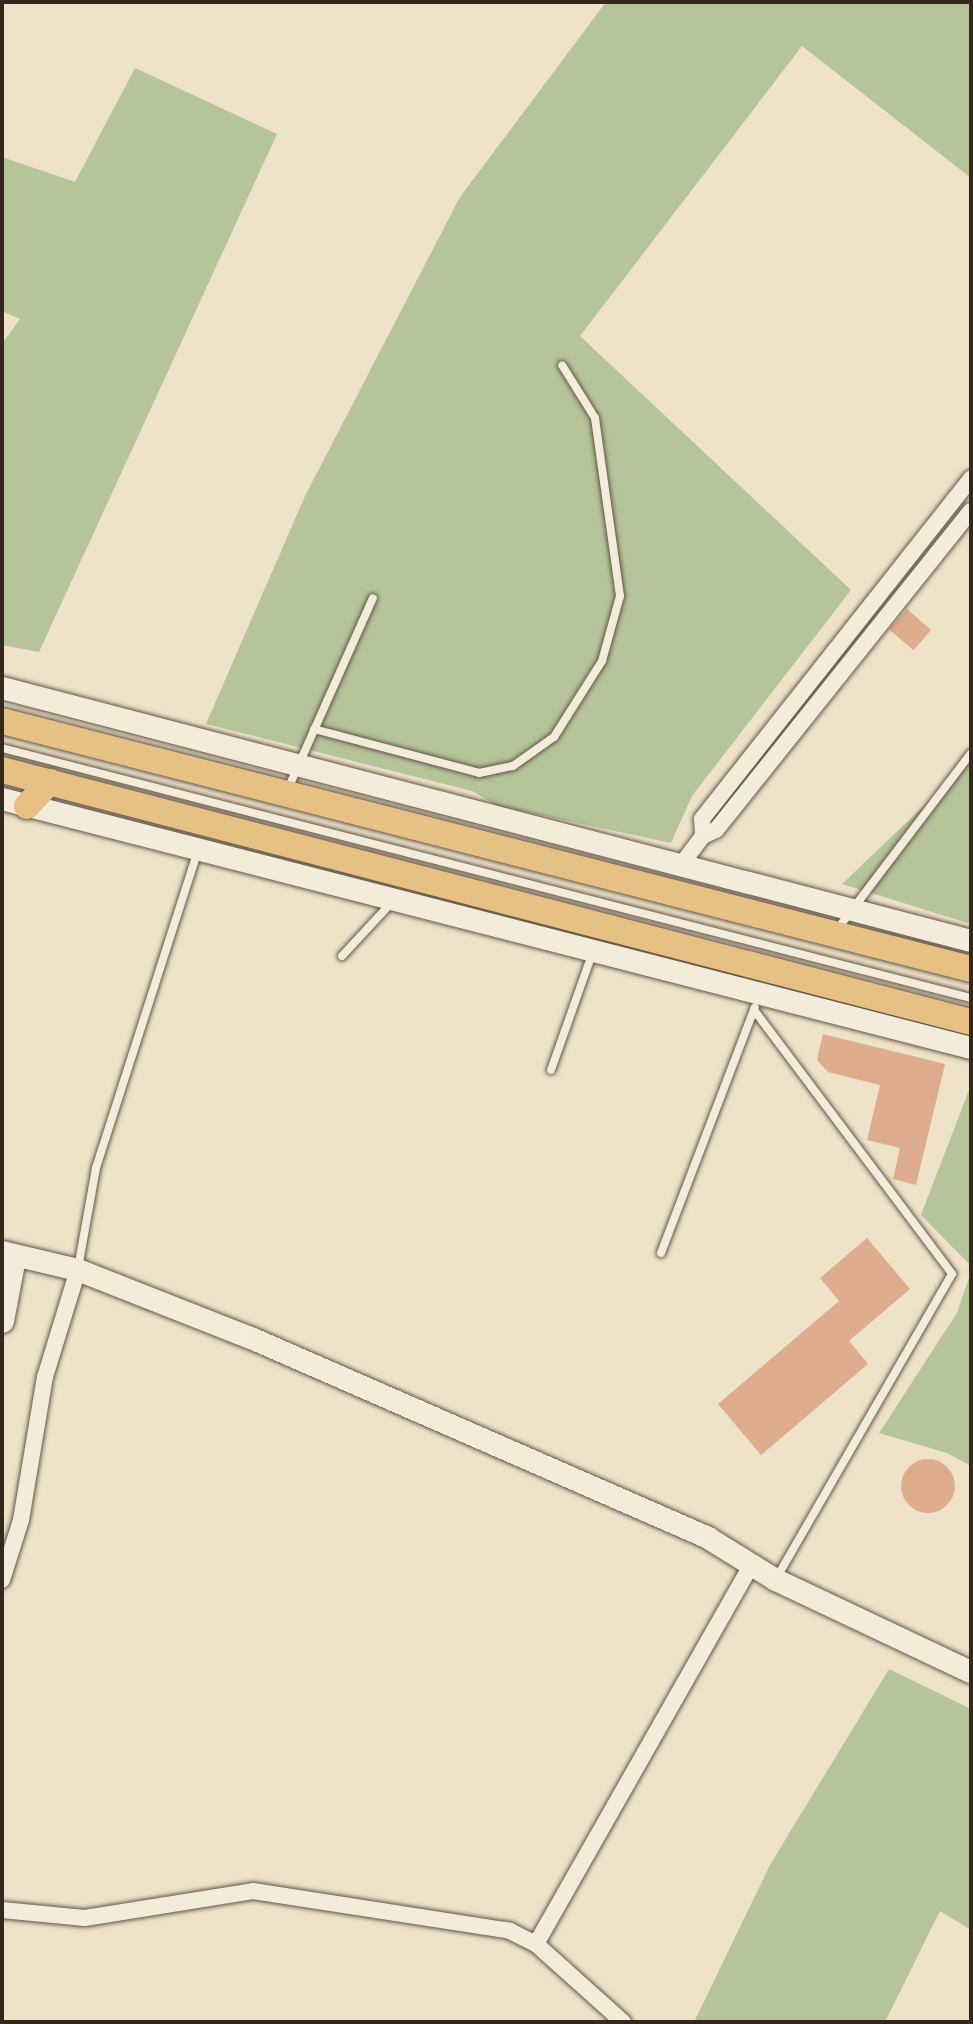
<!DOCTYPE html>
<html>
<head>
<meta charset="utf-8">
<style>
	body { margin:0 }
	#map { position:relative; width:973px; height:2024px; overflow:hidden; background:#eee2c8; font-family:"IM FELL DW Pica",serif }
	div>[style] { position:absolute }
	.green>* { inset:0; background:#b5c499 }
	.building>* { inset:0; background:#ddad8d; transform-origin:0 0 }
	.round { border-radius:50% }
	.roads { filter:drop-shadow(0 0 2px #635548) drop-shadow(0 0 2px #635548) }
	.service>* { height:8px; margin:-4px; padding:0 4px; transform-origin:4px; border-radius:4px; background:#f4ecdb }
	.minor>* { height:16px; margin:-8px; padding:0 8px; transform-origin:8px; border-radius:8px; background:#f4ecdb }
	.tertiary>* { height:22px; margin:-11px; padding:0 11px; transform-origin:11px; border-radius:11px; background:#f4ecdb }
	.secondary>* { height:24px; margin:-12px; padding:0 12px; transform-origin:12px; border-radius:12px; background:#f4ecdb }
	.primary>* { height:26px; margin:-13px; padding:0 13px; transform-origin:13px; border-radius:13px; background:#e7c184 }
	span { translate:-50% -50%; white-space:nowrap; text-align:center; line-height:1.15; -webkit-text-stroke:6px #f4ecdb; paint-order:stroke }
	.frame { position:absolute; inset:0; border:4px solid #35261e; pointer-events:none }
</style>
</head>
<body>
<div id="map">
	<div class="green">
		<div style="clip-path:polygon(606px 2px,971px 2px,971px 178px,802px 46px,580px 336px,851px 590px,692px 796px,671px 843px,498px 806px,472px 791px,206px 724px,305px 496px,460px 197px)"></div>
		<div style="clip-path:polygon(135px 68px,277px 134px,39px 652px,2px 645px,2px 344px,20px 319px,2px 311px,2px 157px,75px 182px)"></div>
		<div style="clip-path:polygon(971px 761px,971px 924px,842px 884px)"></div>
		<div style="clip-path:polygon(971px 1085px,971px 1266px,921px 1215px)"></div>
		<div style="clip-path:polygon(971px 1272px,971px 1466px,947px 1453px,879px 1433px,957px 1313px)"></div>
		<div style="clip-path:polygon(889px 1669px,971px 1709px,971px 1930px,940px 1911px,885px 2022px,694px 2022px,770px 1865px)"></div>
	</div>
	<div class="building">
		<div style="left:907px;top:609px;width:32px;height:27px;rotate:41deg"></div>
		<div style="clip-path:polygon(823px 1034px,945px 1064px,916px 1185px,893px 1179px,900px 1148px,867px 1140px,880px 1085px,828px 1072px,817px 1060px)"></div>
		<div style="clip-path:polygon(867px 1238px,910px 1289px,849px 1341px,868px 1364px,761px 1455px,718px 1404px,839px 1301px,820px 1278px)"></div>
		<div class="round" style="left:901px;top:1459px;width:54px;height:54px"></div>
	</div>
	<div class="roads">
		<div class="service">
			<div style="left:314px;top:729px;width:171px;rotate:14.9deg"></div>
			<div style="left:479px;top:773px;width:35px;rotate:-12deg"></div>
			<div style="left:513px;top:766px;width:50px;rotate:-35.3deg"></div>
			<div style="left:554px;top:737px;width:90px;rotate:-57.7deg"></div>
			<div style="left:602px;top:661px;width:67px;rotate:-74.5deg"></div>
			<div style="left:620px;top:596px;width:180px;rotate:-98deg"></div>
			<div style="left:595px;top:418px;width:62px;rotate:-121.9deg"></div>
			<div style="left:2px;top:748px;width:1001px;rotate:14.47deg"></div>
			<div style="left:287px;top:791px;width:211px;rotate:-66deg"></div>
			<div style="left:836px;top:931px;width:223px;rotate:-52.8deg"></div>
			<div style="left:342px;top:956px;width:74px;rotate:-47.2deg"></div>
			<div style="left:754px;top:1010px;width:330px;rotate:53.1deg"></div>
			<div style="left:952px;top:1274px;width:352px;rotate:120deg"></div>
			<div style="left:551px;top:1070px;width:123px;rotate:-70.5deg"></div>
			<div style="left:661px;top:1253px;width:263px;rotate:-69.1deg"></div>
			<div style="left:78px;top:1268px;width:102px;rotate:-79.8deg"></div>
			<div style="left:96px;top:1168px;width:333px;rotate:-72.2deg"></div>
		</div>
		<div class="minor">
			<div style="left:703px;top:836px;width:17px;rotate:-93deg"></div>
			<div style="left:702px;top:819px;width:434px;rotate:-51.7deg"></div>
			<div style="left:681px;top:865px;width:36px;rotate:-53deg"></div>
			<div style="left:703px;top:836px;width:14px;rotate:-25deg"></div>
			<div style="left:716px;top:830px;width:408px;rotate:-51.4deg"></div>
			<div style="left:2px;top:1580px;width:63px;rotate:-72.4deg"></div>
			<div style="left:21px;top:1520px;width:145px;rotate:-80.5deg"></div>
			<div style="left:45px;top:1377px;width:112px;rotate:-72.9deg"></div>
			<div style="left:2px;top:1910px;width:83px;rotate:5.5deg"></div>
			<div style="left:85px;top:1918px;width:170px;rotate:-9.1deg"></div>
			<div style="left:253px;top:1891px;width:260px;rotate:8.8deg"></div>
			<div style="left:510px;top:1931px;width:29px;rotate:27deg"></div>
			<div style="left:536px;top:1944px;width:117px;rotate:41.9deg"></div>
			<div style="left:536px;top:1944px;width:436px;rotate:-60.4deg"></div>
		</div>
		<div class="tertiary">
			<div style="left:2px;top:688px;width:1001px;rotate:14.63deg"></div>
			<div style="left:2px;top:799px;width:1000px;rotate:14.41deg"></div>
			<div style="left:2px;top:1252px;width:78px;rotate:13.3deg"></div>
			<div style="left:78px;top:1270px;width:186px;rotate:21.5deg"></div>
			<div style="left:251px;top:1338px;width:499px;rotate:23.6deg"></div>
			<div style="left:708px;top:1538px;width:80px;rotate:31.7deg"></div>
			<div style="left:776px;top:1580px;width:216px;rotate:25.3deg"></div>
		</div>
		<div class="secondary">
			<div style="left:2px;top:1321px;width:64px;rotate:-79.2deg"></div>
		</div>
		<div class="primary">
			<div style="left:2px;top:721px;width:1000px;rotate:14.36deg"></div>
			<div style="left:2px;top:770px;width:1001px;rotate:14.58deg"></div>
			<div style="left:27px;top:806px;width:33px;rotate:-47deg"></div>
		</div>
	</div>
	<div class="frame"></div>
</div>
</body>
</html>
